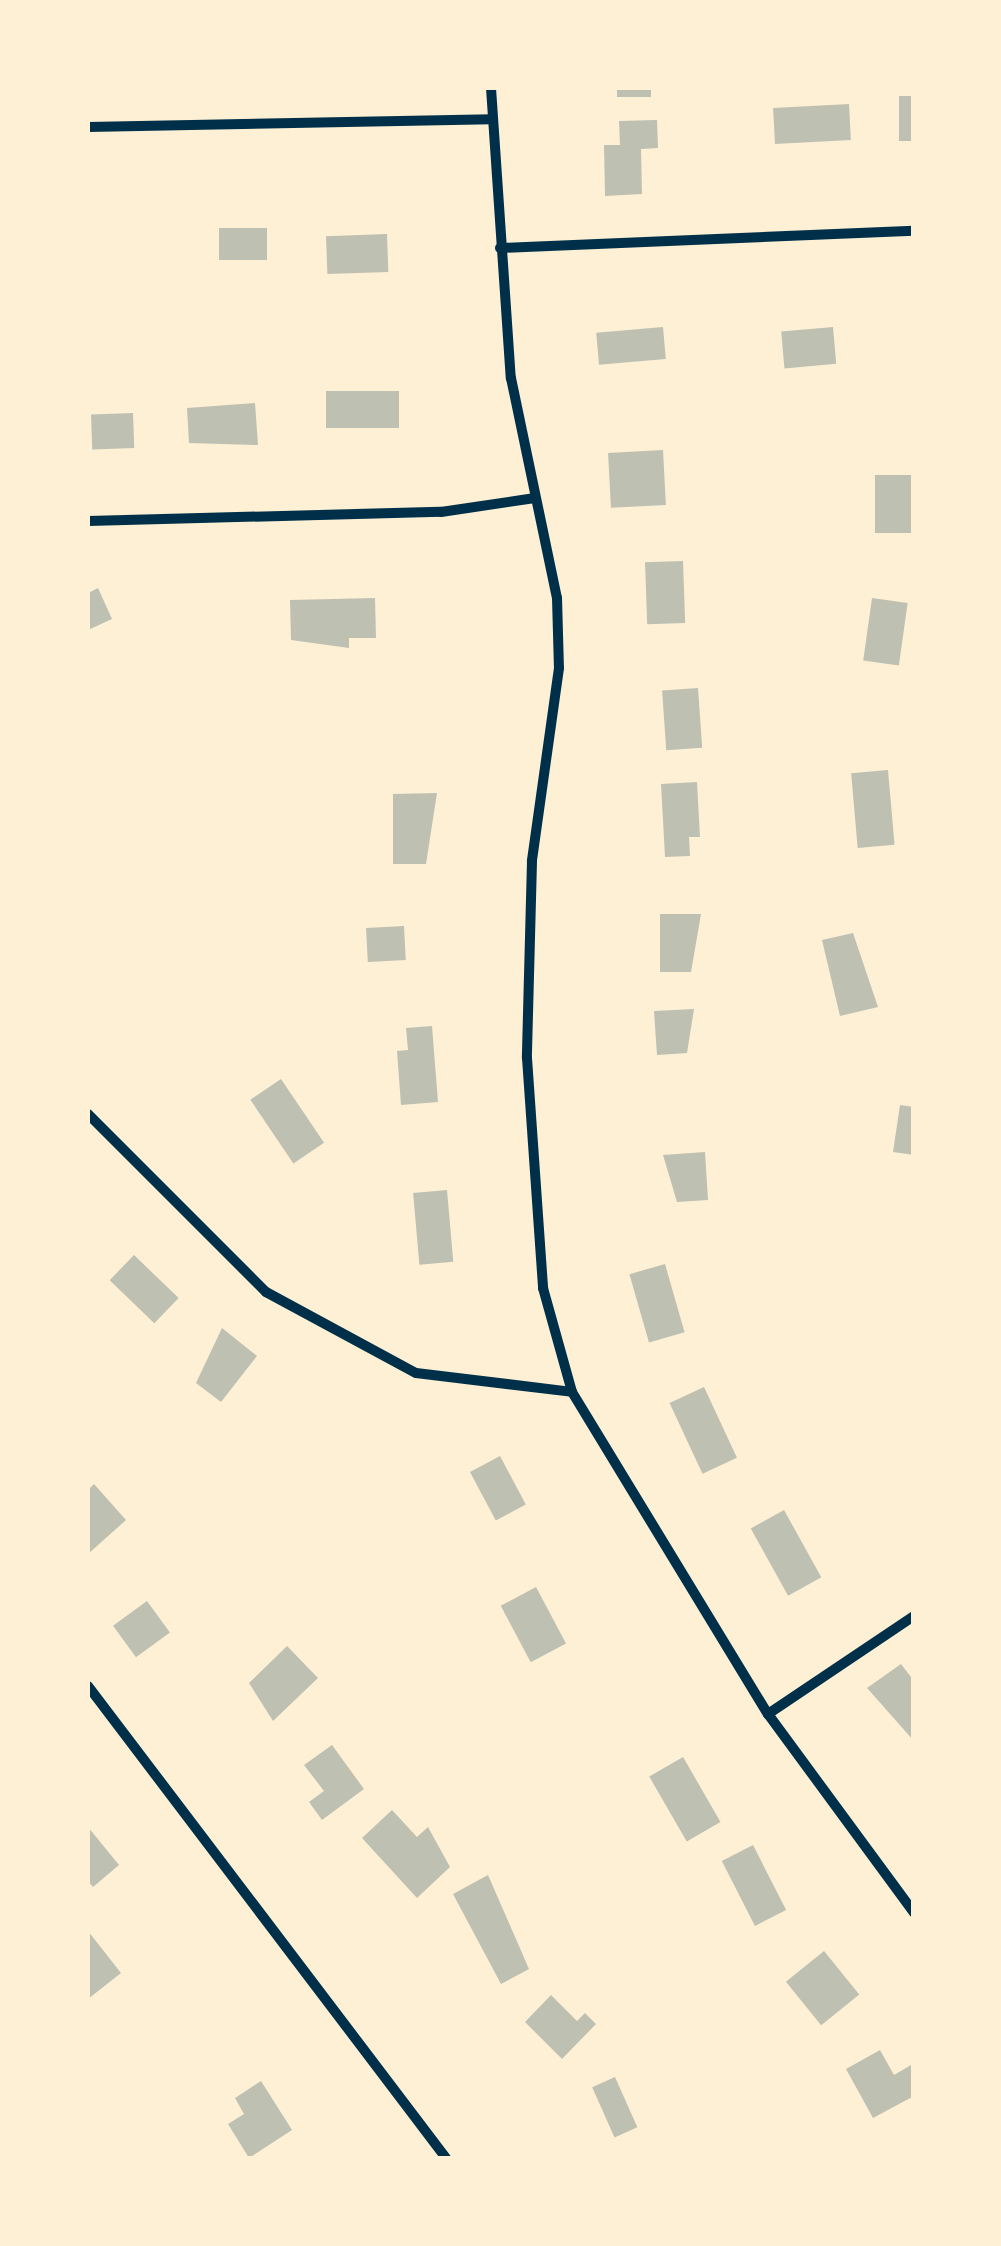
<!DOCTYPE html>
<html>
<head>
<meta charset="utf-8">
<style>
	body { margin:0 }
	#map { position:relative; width:1001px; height:2246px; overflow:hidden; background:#fdf0d5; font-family:"Asap Condensed",sans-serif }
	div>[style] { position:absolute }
	.building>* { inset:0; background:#bec0b2; transform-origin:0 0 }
	.minor>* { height:10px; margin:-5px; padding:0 5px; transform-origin:5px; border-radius:5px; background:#003049 }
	span { translate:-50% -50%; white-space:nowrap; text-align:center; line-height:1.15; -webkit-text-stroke:9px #fdf0d5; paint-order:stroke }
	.frame { position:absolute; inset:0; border:90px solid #fdf0d5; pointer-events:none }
</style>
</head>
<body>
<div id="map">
	<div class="building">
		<div style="left:617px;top:88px;width:34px;height:9px"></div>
		<div style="left:899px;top:96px;width:15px;height:45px"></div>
		<div style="left:849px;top:104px;width:36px;height:76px;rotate:87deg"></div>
		<div style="clip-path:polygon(657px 120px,658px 148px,641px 149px,642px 194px,605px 196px,604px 145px,620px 145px,619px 121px)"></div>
		<div style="left:267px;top:228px;width:32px;height:48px;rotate:90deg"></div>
		<div style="left:387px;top:234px;width:38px;height:61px;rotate:88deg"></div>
		<div style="left:663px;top:327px;width:32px;height:67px;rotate:85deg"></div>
		<div style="left:833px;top:327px;width:37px;height:52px;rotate:85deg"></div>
		<div style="left:326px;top:391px;width:73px;height:37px"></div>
		<div style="clip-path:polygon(255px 403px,258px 445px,189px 443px,187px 408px)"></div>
		<div style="left:133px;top:413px;width:35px;height:42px;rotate:88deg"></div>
		<div style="left:663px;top:450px;width:55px;height:55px;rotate:87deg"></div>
		<div style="left:914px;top:475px;width:58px;height:39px;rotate:90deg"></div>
		<div style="left:683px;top:561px;width:62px;height:38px;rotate:88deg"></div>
		<div style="clip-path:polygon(98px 588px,112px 619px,88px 630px,88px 593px)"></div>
		<div style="clip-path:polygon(375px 598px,376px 638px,349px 638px,349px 648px,291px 640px,290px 600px)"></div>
		<div style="left:872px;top:598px;width:36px;height:63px;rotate:8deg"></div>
		<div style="left:698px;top:688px;width:60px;height:36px;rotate:86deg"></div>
		<div style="left:888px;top:770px;width:75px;height:37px;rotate:85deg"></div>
		<div style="clip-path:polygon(697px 782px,700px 837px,689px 837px,690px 856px,665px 857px,661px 784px)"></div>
		<div style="clip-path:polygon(437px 793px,426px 864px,393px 864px,393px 794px)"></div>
		<div style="clip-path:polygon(660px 914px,701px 914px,691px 972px,660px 972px)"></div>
		<div style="left:404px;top:926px;width:34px;height:38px;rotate:87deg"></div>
		<div style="clip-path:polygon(853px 933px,878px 1007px,840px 1016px,822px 940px)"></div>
		<div style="clip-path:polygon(694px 1009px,687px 1053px,657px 1055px,654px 1011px)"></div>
		<div style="clip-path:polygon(432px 1026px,438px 1102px,401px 1105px,397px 1051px,408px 1050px,406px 1028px)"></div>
		<div style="left:281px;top:1079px;width:77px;height:37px;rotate:56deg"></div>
		<div style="clip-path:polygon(900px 1105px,914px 1107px,914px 1155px,893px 1152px)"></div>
		<div style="clip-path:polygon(705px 1152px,708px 1200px,677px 1202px,663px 1155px)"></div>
		<div style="left:447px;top:1190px;width:72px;height:34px;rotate:85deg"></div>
		<div style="left:134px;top:1255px;width:62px;height:35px;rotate:44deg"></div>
		<div style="left:665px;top:1264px;width:71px;height:37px;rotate:74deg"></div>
		<div style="clip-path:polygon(222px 1328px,257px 1356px,221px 1402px,196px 1383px)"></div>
		<div style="left:704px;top:1387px;width:78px;height:38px;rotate:65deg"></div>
		<div style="left:500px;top:1456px;width:55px;height:34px;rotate:62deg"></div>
		<div style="clip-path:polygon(94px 1484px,126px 1520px,88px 1554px,88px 1490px)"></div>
		<div style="left:784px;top:1510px;width:77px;height:38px;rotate:61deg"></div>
		<div style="left:536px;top:1587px;width:64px;height:40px;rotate:62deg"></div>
		<div style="left:147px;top:1601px;width:39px;height:42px;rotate:54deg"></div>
		<div style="clip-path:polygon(287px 1646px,318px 1678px,273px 1721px,249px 1683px)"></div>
		<div style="clip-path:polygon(901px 1664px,914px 1681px,914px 1741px,867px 1688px)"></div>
		<div style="clip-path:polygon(332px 1745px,364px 1789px,322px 1820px,309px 1802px,324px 1791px,304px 1765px)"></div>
		<div style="left:683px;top:1757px;width:75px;height:39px;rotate:60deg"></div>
		<div style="clip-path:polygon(392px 1810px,417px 1837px,428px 1827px,450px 1867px,417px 1898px,362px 1838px)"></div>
		<div style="clip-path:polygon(88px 1827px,119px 1865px,93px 1887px,88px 1881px)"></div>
		<div style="left:753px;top:1845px;width:73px;height:35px;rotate:63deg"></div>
		<div style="clip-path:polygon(488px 1875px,529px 1969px,501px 1984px,453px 1894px)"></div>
		<div style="clip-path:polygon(88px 1931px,121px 1973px,88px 1999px)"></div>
		<div style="left:824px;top:1951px;width:56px;height:49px;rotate:51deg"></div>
		<div style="clip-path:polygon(551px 1995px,577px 2021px,585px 2013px,596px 2024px,562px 2059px,525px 2022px)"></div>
		<div style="clip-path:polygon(880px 2050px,894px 2075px,911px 2065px,914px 2096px,873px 2118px,846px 2069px)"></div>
		<div style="left:615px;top:2077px;width:55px;height:25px;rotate:66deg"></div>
		<div style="clip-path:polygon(261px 2081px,292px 2130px,249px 2158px,228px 2124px,244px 2114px,235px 2098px)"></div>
	</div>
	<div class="minor">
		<div style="left:491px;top:88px;width:291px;rotate:86.1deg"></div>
		<div style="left:511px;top:378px;width:225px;rotate:78.2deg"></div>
		<div style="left:557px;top:598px;width:70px;rotate:88.4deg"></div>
		<div style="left:559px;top:668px;width:195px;rotate:98deg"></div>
		<div style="left:532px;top:861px;width:197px;rotate:91.5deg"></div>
		<div style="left:527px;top:1058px;width:231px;rotate:86deg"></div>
		<div style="left:543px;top:1288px;width:108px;rotate:74.4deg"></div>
		<div style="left:572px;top:1392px;width:377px;rotate:58.7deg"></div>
		<div style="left:768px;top:1714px;width:247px;rotate:53.7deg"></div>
		<div style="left:88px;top:127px;width:404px;rotate:-1.1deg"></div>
		<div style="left:500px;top:248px;width:414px;rotate:-2.4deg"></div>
		<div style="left:88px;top:521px;width:353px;rotate:-1.5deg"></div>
		<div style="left:441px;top:512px;width:95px;rotate:-8.5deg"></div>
		<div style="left:88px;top:1114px;width:252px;rotate:45deg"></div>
		<div style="left:266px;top:1292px;width:170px;rotate:28.4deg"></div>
		<div style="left:416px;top:1373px;width:157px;rotate:6.9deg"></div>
		<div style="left:88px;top:1686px;width:592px;rotate:52.82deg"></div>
		<div style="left:768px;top:1714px;width:176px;rotate:-33.9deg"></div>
	</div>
	<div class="frame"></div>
</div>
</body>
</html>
